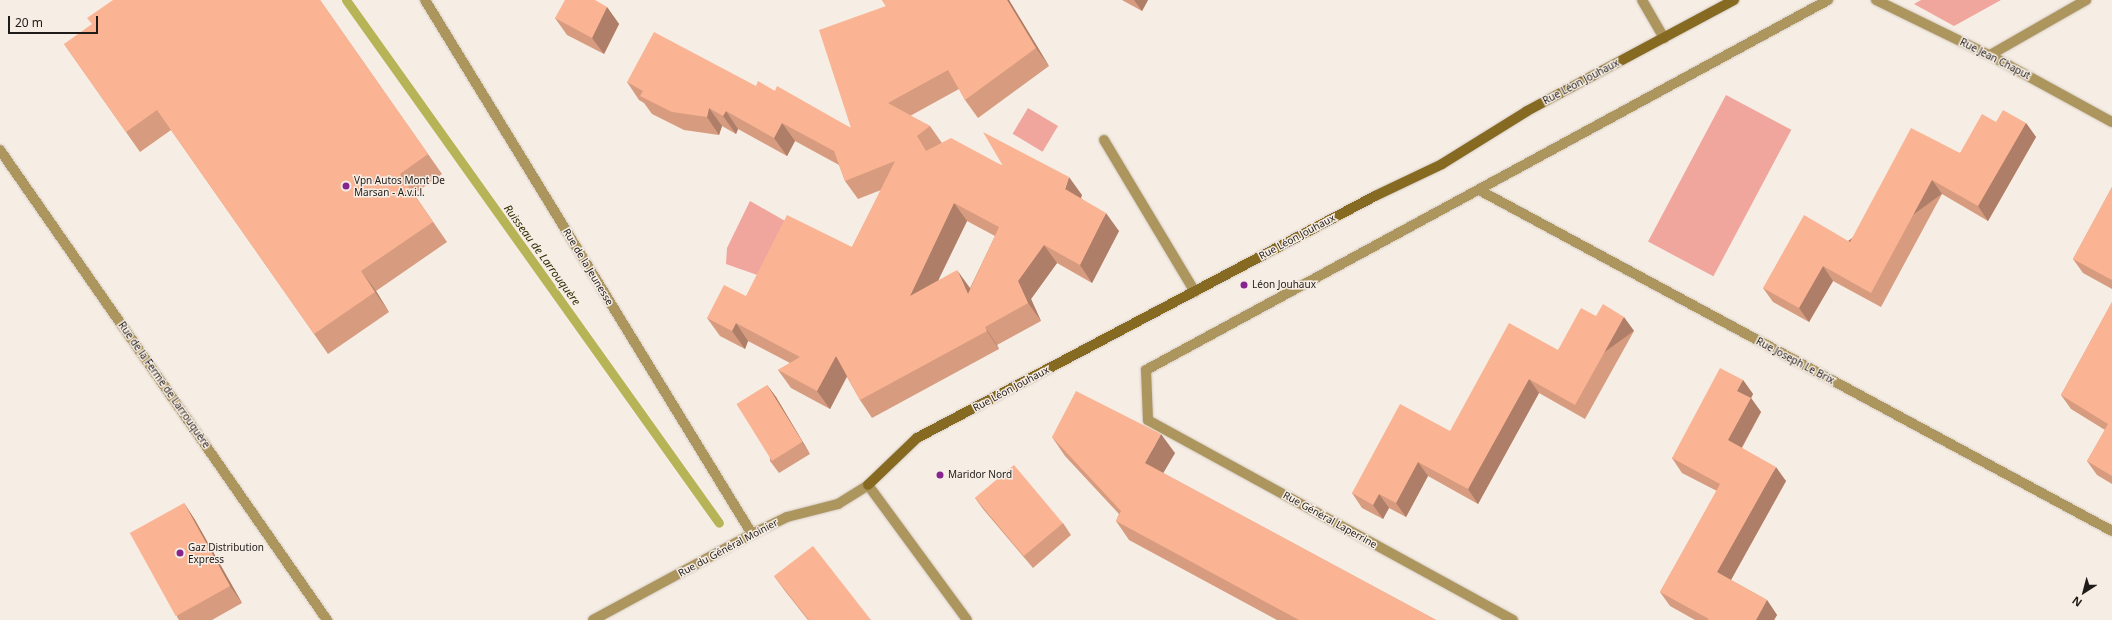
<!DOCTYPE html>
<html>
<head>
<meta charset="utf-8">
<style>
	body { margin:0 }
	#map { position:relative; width:2112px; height:620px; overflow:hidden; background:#f6ede4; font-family:"Noto Sans",sans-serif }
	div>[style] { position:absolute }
	.green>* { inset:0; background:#f0a59d; transform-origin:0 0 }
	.stream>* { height:9px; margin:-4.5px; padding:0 4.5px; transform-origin:4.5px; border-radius:4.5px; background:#b7b457 }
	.roads { filter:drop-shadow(0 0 1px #d4cbc3) drop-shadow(0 0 1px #d4cbc3) }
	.lane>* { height:10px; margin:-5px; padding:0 5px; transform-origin:5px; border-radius:5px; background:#ad955e }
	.street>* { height:10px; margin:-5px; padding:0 5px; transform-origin:5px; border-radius:5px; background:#ad955e }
	.secondary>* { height:10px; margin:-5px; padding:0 5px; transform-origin:5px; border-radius:5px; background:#876a22 }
	.wall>* { inset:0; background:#d79b7f }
	.shaded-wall>* { inset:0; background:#af7e68; transform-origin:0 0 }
	.building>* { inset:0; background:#fab494; transform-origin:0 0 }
	.dots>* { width:11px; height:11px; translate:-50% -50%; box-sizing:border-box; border:2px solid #f6ede4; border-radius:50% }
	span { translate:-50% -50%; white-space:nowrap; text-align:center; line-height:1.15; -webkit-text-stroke:3px #f6ede4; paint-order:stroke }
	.street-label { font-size:10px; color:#1f1b18 }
	.poi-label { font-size:10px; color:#1f1b18 }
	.left { translate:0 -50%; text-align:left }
	.water-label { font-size:11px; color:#2f2d04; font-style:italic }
	.north { position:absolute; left:2064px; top:572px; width:40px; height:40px; -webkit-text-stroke:3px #f6ede4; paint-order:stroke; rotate:216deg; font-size:11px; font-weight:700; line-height:16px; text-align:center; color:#1f1b18 }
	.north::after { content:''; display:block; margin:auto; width:14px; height:18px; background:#1f1b18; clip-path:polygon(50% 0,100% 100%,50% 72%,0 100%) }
	.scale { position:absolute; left:8px; top:16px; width:90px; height:18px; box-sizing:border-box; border:2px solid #1f1b18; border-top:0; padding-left:5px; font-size:12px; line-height:14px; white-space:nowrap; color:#1f1b18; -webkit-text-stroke:3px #f6ede4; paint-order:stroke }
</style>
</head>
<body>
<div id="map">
	<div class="green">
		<div style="clip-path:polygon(1921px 0,2001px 0,1954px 26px,1914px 4px)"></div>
		<div style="left:1726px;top:95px;width:74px;height:166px;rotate:28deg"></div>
		<div style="left:1028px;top:108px;width:35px;height:30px;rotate:31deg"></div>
		<div style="clip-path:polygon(750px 201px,792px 225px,763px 277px,726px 264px,727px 248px)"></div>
	</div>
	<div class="stream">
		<div style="left:346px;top:0;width:642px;rotate:54.5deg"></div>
	</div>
	<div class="roads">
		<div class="lane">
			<div style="left:1642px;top:0;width:44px;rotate:59.9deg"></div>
			<div style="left:1876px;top:0;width:132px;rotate:26deg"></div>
			<div style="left:1995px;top:58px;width:133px;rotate:28.7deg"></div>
			<div style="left:1990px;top:55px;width:111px;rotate:-29.8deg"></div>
			<div style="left:1104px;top:140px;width:177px;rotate:59.1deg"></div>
			<div style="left:1479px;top:190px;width:719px;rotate:28.31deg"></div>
			<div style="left:1513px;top:620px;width:416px;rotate:-151.3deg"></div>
			<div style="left:1148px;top:420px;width:50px;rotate:-92.3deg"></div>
			<div style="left:1146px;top:370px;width:776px;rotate:-28.48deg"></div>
		</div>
		<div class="street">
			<div style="left:425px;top:0;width:626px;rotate:58.52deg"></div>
			<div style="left:0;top:150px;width:573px;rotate:55.17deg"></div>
			<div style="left:593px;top:620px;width:181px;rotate:-28.4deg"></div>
			<div style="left:752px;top:534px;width:39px;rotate:-26deg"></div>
			<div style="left:787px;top:517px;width:53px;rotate:-14.3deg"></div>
			<div style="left:838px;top:504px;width:36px;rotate:-32deg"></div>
			<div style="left:868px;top:485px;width:167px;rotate:53.7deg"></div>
		</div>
		<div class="secondary">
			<div style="left:868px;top:485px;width:68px;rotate:-43.8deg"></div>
			<div style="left:917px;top:438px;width:518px;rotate:-27.85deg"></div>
			<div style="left:1375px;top:196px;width:74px;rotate:-25.5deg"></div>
			<div style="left:1442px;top:164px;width:100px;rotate:-31.9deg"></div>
			<div style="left:1527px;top:111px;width:235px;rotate:-28.2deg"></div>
		</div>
	</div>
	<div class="wall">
		<div style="clip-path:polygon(320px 0,442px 174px,414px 194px,447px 242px,376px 291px,389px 312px,328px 354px,171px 130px,140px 152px,64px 44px)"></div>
		<div style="clip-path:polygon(evenodd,882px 0,1009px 0,1049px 66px,978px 118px,965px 100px,959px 89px,910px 116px,930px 126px,942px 143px,1082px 195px,1081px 198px,1119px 231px,1092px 283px,1057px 263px,1031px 299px,1041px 321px,997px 345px,999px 349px,872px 418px,860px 400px,847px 377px,830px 409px,791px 388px,778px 370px,790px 363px,748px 341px,745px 349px,720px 336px,707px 318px,746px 296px,852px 247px,881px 190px,858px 199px,845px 181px,839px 165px,795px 141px,787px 156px,738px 129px,736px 134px,722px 126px,719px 135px,684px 130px,652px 114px,644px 103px,639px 100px,627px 82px,756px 86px,775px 91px,851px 128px,886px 6px,882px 0,967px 221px,995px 236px,970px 288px,938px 280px,967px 221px)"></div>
		<div style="clip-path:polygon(1122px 0,1148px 0,1142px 11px)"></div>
		<div style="clip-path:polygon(607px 7px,619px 24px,604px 54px,567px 35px,555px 18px)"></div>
		<div style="clip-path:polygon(1996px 122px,2026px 123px,2036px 137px,1988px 221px,1942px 194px,1881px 307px,1833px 281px,1809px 322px,1773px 302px,1763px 288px,1850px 242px,1960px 153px)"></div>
		<div style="clip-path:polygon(2112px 187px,2112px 289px,2083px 273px,2073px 259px)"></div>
		<div style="clip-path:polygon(2112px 302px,2112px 484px,2097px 475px,2087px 461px,2105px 430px,2071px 409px,2061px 395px)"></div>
		<div style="clip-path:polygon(1596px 316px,1634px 331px,1585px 419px,1539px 393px,1478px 504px,1428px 476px,1406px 517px,1389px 508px,1383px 519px,1362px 508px,1352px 493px,1450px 431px,1558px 350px)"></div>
		<div style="clip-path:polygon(1743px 380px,1753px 394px,1751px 398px,1761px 412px,1742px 448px,1786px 481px,1731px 580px,1767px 600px,1777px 615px,1774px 620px,1695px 620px,1670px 606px,1660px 592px,1717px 491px,1682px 473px,1672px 458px)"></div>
		<div style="clip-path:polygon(767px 385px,776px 397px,810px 454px,779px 473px,770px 461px)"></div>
		<div style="clip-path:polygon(1052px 437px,1175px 453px,1163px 473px,1436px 620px,1277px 620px,1129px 540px,1116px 521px,1119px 514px,1065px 456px)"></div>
		<div style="clip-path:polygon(975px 498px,1063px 523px,1071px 535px,1033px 568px,983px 509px)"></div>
		<div style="clip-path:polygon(184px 503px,195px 520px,242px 603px,212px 620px,179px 620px,177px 617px)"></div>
		<div style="clip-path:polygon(774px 576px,871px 620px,808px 620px,785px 591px)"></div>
	</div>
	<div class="shaded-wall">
		<div style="clip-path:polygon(1007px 0,1009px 0,1049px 66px,1036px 48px)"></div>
		<div style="clip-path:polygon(1134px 0,1148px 0,1142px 11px)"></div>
		<div style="clip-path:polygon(607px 7px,619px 24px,604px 54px,592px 38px)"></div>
		<div style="clip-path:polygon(709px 108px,722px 126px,719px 135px,707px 117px)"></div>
		<div style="clip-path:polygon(726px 111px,738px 129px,736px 134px,723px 116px)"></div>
		<div style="clip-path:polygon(782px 123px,795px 141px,787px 156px,774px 138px)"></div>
		<div style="clip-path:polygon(2026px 123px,2036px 137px,1988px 221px,1978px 206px)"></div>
		<div style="clip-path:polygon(1069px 177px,1082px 195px,1077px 207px,1065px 189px)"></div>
		<div style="left:1932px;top:180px;width:17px;height:128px;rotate:54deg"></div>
		<div style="clip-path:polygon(954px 203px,967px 221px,922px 314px,910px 296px)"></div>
		<div style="clip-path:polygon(1106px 213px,1119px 231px,1092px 283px,1080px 265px)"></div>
		<div style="clip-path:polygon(1044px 245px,1057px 263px,1031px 299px,1041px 321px,1028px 303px,1018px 281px)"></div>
		<div style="clip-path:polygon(1823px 266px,1833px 281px,1809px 322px,1799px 308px)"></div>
		<div style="clip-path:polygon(957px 270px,970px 288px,980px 311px,968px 294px)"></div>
		<div style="clip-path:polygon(361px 271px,376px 291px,389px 312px,375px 292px)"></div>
		<div style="left:1624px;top:317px;width:17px;height:101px;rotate:54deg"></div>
		<div style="clip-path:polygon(736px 323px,748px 341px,745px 349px,732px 331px)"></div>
		<div style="clip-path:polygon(985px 327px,997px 345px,999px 349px,987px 331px)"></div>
		<div style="clip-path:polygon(836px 356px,848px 374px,830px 409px,817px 391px)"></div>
		<div style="clip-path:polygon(1529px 379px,1539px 393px,1478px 504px,1468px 489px)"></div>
		<div style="clip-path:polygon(1743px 380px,1753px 394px,1751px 398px,1761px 412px,1738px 454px,1728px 440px,1737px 391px)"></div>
		<div style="clip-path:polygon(767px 385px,776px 397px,810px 454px,802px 442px)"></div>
		<div style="clip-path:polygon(1161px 434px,1175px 453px,1158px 482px,1145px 463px)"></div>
		<div style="clip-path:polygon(1418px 462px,1428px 476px,1406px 517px,1396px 503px)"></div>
		<div style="clip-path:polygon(1776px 467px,1786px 481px,1727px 587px,1717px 572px)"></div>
		<div style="clip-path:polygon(1379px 494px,1389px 508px,1383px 519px,1373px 505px)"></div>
		<div style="clip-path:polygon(184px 503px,195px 520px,242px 603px,230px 586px)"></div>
		<div style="clip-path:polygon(1767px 600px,1777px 615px,1774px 620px,1756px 620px)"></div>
	</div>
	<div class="building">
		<div style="clip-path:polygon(113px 0,320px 0,428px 154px,400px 174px,433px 222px,361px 271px,375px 292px,314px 334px,157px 110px,126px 132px,64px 44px,92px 24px,87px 18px)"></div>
		<div style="clip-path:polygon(565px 0,595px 0,607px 7px,592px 38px,555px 18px)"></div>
		<div style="clip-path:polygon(evenodd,882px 0,1007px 0,1036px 48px,965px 100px,948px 70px,888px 103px,930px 126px,917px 136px,926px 151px,951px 138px,1003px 166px,983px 132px,1069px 177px,1065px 189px,1106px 213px,1080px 265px,1044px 245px,1018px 281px,1028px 303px,985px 327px,987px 331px,860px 400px,836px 356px,817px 391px,778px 370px,800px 357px,736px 323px,732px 331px,707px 318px,724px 285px,746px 296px,787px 215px,852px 247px,895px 161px,845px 181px,834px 151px,782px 123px,774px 138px,726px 111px,723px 116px,709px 108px,707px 117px,672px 112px,640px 96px,643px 91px,627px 82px,654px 32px,756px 86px,758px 81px,775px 91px,777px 86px,851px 128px,819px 30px,886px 6px,882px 0,954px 203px,999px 227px,968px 294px,957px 270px,910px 296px,954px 203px)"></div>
		<div style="clip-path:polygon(2003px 110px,2026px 123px,1978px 206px,1932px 180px,1871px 293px,1823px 266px,1799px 308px,1763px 288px,1804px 215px,1850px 242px,1911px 128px,1960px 153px,1982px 114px,1996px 122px)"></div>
		<div style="clip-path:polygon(2112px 187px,2112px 280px,2073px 259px)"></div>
		<div style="clip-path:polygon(2112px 302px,2112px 476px,2087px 461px,2108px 424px,2061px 395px)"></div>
		<div style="clip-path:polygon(1603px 304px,1624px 317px,1575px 405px,1529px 379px,1468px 489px,1418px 462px,1396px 503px,1379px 494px,1373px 505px,1352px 493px,1400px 404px,1450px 431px,1509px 323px,1558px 350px,1581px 308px,1596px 316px)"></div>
		<div style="clip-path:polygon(1720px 368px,1743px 380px,1737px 391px,1751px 398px,1728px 440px,1776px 467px,1717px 572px,1767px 600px,1756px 620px,1708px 620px,1709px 619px,1660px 592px,1720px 484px,1672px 458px)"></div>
		<div style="left:767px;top:385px;width:67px;height:36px;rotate:58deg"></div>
		<div style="clip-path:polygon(1076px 391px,1161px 434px,1145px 463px,1436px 620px,1299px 620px,1116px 521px,1121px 511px,1052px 437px)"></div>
		<div style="left:1014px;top:465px;width:76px;height:51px;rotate:50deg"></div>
		<div style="left:184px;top:503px;width:95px;height:62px;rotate:61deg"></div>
		<div style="clip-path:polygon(813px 546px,871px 620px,809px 620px,774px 576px)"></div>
	</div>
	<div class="dots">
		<div style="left:346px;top:186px;background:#87258e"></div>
		<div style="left:1244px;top:285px;background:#87258e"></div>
		<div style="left:940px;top:475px;background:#87258e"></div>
		<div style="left:180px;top:553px;background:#87258e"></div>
	</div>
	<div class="street-label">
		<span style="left:1995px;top:59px;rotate:27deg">Rue Jean Chaput</span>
		<span style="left:1581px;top:82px;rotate:-28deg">Rue Léon Jouhaux</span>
		<span style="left:1297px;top:237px;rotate:-28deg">Rue Léon Jouhaux</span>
		<span style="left:588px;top:267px;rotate:59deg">Rue de la Jeunesse</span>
		<span style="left:1795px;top:361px;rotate:28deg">Rue Joseph Le Brix</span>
		<span style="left:164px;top:385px;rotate:55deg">Rue de la Ferme de Larrouquère</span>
		<span style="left:1011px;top:389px;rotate:-28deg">Rue Léon Jouhaux</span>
		<span style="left:1330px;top:520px;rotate:29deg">Rue Général Laperrine</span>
		<span style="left:728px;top:548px;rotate:-28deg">Rue du Général Moinier</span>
	</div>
	<div class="poi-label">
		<span class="left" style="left:354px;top:186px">Vpn Autos Mont De<br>Marsan - A.v.i.l.</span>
		<span class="left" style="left:1252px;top:285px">Léon Jouhaux</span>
		<span class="left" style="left:948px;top:475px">Maridor Nord</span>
		<span class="left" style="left:188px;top:553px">Gaz Distribution<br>Express</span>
	</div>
	<div class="water-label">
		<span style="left:542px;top:255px;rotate:54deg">Ruisseau de Larrouquère</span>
	</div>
	<div class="north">N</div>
	<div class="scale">20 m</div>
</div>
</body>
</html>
